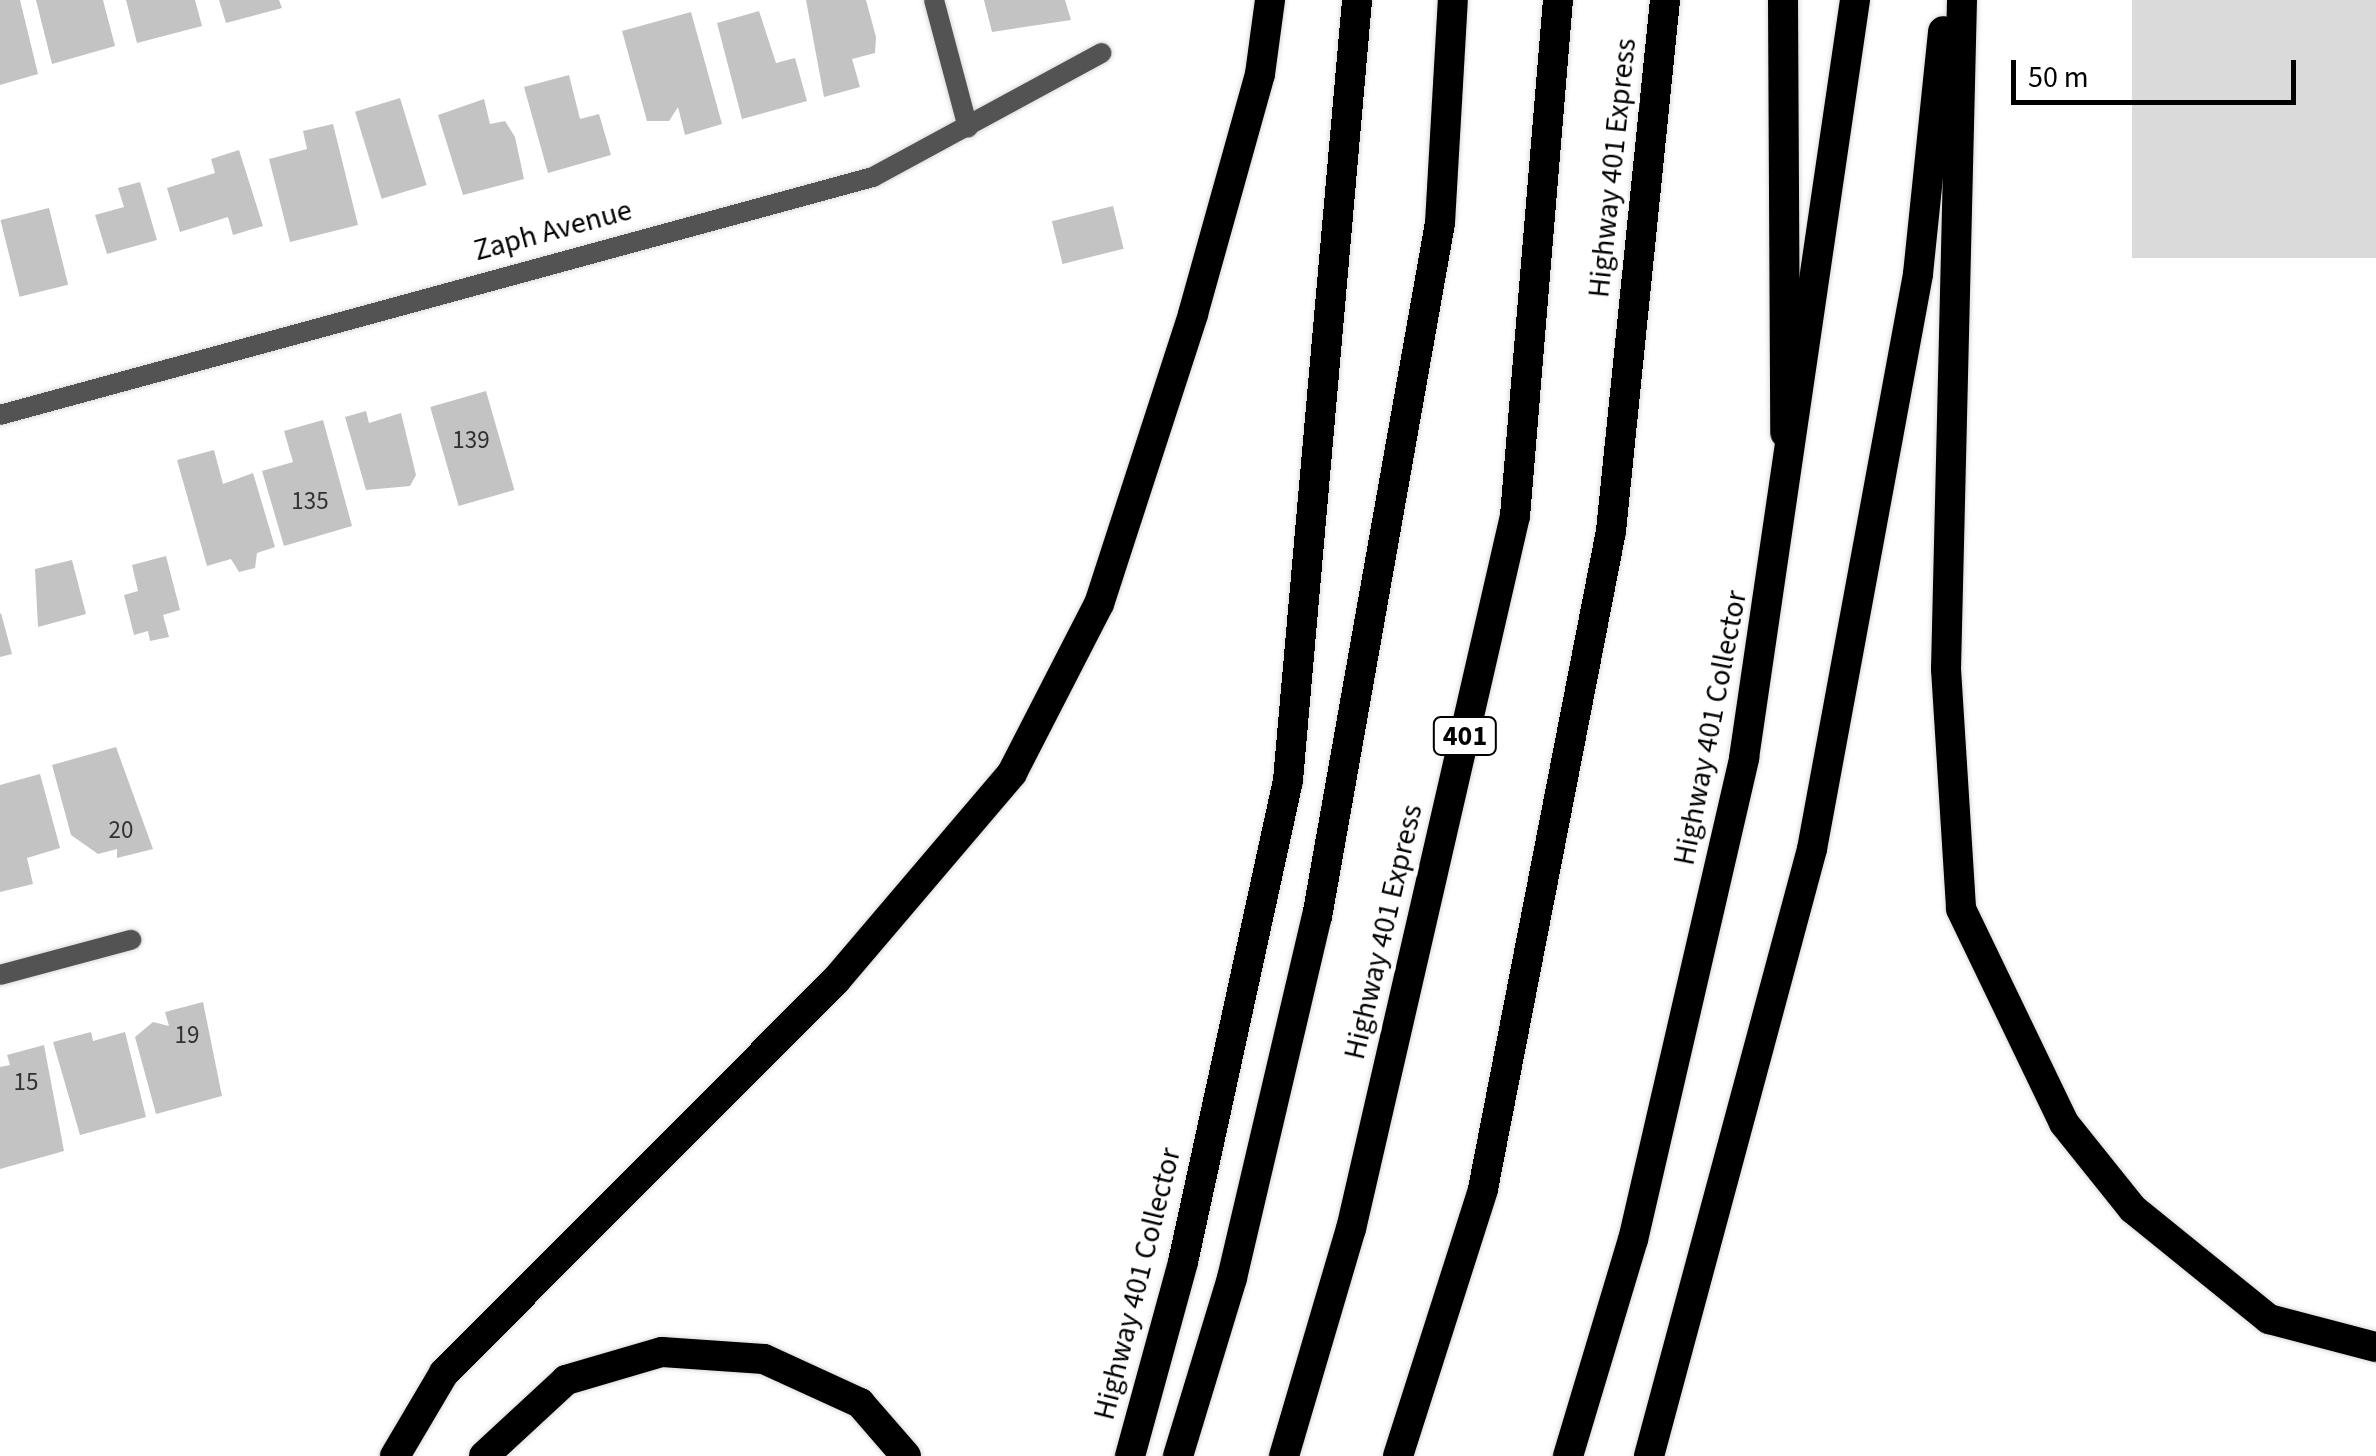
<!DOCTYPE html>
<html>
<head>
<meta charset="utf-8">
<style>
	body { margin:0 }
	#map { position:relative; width:2376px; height:1456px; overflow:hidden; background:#fff; font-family:"Source Sans 3",sans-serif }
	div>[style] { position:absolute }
	.green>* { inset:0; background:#dadada; transform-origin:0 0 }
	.building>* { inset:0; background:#c3c3c3; transform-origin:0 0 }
	.roads { filter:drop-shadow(0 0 2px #dbdbdb) drop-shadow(0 0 2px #dbdbdb) }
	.street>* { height:20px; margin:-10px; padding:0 10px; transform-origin:10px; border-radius:10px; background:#535353 }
	.highway>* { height:30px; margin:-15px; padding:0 15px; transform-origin:15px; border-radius:15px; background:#000 }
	span { translate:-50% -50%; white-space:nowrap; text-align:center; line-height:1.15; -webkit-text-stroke:9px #fff; paint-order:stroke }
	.number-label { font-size:25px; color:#313131 }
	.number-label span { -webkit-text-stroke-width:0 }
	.shield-label span { padding:2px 8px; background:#fff; border:2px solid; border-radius:8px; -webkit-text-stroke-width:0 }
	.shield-label { font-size:28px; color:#000; font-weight:700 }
	.street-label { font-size:30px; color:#000 }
	.scale { position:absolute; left:2011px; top:60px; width:285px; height:45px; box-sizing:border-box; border:5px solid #000; border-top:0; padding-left:12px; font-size:30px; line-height:35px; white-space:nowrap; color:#000; -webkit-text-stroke:8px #fff; paint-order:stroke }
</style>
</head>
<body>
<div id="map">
	<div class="green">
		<div style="left:2132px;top:0;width:244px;height:258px"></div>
	</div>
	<div class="building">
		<div style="clip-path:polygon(0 0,20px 0,38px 74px,0 85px)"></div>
		<div style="clip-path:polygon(36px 0,103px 0,115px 46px,52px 64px)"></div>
		<div style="clip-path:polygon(126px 0,195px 0,202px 26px,137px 43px)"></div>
		<div style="clip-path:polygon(219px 0,279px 0,282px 8px,226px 23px)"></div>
		<div style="clip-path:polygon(806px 0,866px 0,876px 37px,875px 53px,852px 59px,860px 87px,824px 97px)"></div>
		<div style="clip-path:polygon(984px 0,1065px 0,1071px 20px,992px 32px)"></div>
		<div style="clip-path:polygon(759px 11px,776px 63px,795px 58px,807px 101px,742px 119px,717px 23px)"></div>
		<div style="clip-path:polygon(691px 12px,722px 124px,685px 135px,678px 107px,669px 121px,647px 121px,622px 31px)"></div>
		<div style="clip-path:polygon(569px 75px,580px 119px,599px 114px,611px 155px,548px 173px,524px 87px)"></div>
		<div style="left:400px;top:98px;width:91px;height:47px;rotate:73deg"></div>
		<div style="clip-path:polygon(484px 99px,490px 124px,505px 121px,515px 137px,524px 179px,463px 195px,438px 115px)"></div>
		<div style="clip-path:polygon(333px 124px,358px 225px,290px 242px,269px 159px,307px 149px,303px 131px)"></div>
		<div style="clip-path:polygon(239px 150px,263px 226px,233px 235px,228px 217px,180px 232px,167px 188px,215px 173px,211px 159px)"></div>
		<div style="clip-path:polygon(140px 182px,157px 240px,107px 254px,95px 215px,124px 207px,118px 188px)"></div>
		<div style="left:1113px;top:206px;width:44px;height:63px;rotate:76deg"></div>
		<div style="left:49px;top:208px;width:79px;height:50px;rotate:76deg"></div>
		<div style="left:486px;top:391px;width:103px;height:58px;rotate:74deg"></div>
		<div style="clip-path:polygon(366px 411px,369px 423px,401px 413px,416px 475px,410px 486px,366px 490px,345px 417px)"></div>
		<div style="clip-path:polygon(323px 420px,352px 526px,284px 546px,262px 471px,293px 462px,284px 431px)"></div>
		<div style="clip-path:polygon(214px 450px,223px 484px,253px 473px,275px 547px,257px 553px,255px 568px,239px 572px,231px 559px,207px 566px,177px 460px)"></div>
		<div style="clip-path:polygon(166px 556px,180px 610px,163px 615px,169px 637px,150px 641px,148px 631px,134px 635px,124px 595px,138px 591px,132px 565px)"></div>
		<div style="clip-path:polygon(72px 560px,86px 614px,38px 627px,35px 569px)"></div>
		<div style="clip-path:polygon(1px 613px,12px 654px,0 657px,0 614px)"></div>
		<div style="clip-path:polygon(116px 747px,153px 849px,117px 858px,117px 849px,98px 854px,71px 835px,52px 765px)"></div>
		<div style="clip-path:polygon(40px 774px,60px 848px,27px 858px,33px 884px,0 892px,0 785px)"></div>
		<div style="clip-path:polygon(203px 1002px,222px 1096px,156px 1114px,135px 1037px,153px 1022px,169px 1026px,165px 1012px)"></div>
		<div style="clip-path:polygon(91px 1032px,93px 1041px,125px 1032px,146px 1117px,80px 1135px,53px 1042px)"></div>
		<div style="clip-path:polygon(44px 1045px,64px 1151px,0 1169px,0 1067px,10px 1065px,7px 1055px)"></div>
	</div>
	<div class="roads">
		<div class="street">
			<div style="left:934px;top:0;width:132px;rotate:75.1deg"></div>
			<div style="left:0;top:415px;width:905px;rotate:-15.25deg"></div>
			<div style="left:873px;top:177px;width:260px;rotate:-28.5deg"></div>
			<div style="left:0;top:975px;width:136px;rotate:-15deg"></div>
		</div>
		<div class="highway">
			<div style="left:1783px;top:0;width:433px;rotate:89.7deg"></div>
			<div style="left:1962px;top:0;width:669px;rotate:91.37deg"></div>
			<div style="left:1946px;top:669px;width:240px;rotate:86.4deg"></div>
			<div style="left:1961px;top:909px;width:237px;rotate:64.3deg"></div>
			<div style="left:2064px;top:1123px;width:110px;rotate:51.3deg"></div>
			<div style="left:2133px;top:1209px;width:175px;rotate:39deg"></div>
			<div style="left:2269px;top:1319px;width:111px;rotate:14.7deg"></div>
			<div style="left:395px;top:1456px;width:96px;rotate:-59.4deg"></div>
			<div style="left:444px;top:1373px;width:555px;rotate:-45.07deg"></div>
			<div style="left:836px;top:980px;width:272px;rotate:-49.6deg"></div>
			<div style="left:1012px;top:773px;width:190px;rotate:-62.8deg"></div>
			<div style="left:1099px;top:604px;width:305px;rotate:-72deg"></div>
			<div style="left:1193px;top:314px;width:249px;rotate:-74.4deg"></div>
			<div style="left:1260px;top:74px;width:75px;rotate:-82.3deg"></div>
			<div style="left:484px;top:1456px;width:112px;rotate:-42.8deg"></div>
			<div style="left:566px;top:1380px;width:100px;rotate:-16.3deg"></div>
			<div style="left:662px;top:1352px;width:102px;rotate:3.9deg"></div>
			<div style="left:764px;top:1359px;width:106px;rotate:24.6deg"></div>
			<div style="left:860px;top:1403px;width:70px;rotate:49deg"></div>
			<div style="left:1130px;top:1456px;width:201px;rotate:-74.7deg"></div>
			<div style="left:1183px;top:1262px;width:493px;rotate:-77.7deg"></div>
			<div style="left:1288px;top:780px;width:783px;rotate:-84.94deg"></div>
			<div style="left:1178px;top:1456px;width:186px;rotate:-73.1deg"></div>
			<div style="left:1232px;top:1278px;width:371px;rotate:-76.8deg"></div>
			<div style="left:1317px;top:917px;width:705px;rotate:-79.95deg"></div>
			<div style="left:1440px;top:223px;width:223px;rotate:-86.7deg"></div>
			<div style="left:1284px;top:1456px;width:237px;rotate:-73.6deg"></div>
			<div style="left:1351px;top:1229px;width:732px;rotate:-77.05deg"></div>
			<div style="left:1515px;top:516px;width:518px;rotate:-85.24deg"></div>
			<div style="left:1398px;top:1456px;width:280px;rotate:-72.3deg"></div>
			<div style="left:1483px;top:1189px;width:670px;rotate:-78.99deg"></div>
			<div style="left:1611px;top:531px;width:534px;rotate:-84.19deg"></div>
			<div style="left:1568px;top:1456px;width:226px;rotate:-73.3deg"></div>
			<div style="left:1633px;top:1240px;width:495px;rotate:-77deg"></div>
			<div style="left:1744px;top:758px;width:766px;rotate:-81.67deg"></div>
			<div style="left:1649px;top:1456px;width:629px;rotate:-74.97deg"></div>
			<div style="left:1812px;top:849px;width:585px;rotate:-79.55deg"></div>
			<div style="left:1918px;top:274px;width:244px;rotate:-84.1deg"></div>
		</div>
	</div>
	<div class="number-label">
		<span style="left:471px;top:440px">139</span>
		<span style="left:310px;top:501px">135</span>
		<span style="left:121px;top:830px">20</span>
		<span style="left:187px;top:1035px">19</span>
		<span style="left:26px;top:1082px">15</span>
	</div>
	<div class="shield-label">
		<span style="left:1465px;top:736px">401</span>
	</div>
	<div class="street-label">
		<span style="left:1613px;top:168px;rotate:-84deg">Highway 401 Express</span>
		<span style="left:553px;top:231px;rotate:-15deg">Zaph Avenue</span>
		<span style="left:1711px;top:728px;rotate:-79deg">Highway 401 Collector</span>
		<span style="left:1384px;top:932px;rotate:-77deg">Highway 401 Express</span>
		<span style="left:1138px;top:1284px;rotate:-76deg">Highway 401 Collector</span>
	</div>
	<div class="scale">50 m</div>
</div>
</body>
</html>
